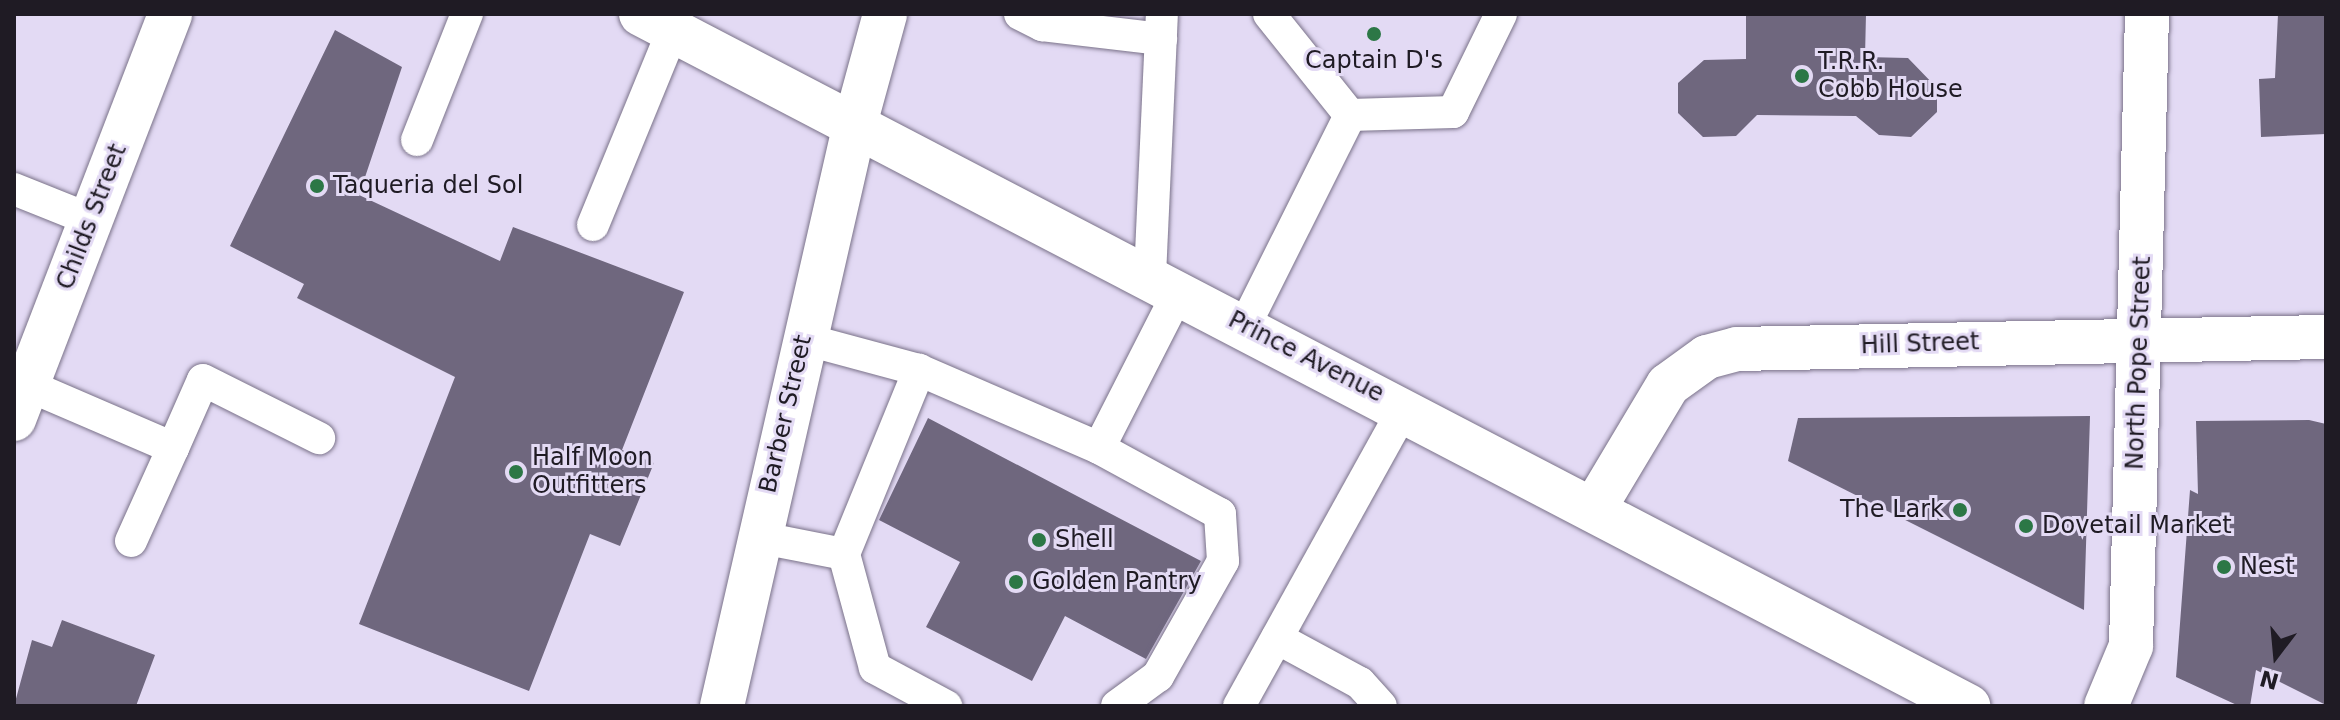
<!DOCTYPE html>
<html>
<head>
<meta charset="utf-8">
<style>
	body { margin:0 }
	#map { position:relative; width:2340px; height:720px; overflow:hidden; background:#e3daf4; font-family:"DejaVu Sans",sans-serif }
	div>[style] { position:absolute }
	.building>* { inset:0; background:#6f677e }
	.roads { filter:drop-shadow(0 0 2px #7a7289) drop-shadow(0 0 2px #7a7289) }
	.lane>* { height:32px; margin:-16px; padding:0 16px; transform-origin:16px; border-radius:16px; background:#fff }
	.street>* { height:44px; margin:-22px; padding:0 22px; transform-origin:22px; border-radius:22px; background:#fff }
	.secondary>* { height:44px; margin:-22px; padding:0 22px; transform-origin:22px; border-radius:22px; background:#fff }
	.dots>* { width:22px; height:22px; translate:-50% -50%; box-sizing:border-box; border:4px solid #e3daf4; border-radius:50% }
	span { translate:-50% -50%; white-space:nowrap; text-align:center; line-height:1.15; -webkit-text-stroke:6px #e3daf4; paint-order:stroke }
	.poi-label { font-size:24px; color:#1f1b24 }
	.left { translate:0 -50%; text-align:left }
	.right { translate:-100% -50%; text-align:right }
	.street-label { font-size:24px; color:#1f1b24 }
	.frame { position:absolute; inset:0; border:16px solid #1f1b24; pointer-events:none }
	.north { position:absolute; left:2236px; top:616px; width:80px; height:80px; -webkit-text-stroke:6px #e3daf4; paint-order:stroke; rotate:196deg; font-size:22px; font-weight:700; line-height:32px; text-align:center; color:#1f1b24 }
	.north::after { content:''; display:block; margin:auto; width:28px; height:36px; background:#1f1b24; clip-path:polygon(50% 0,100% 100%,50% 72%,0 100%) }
</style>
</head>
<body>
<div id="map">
	<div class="building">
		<div style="clip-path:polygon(1746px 14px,1866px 14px,1865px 57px,1908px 58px,1937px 88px,1937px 112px,1911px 137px,1879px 135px,1856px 116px,1757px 115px,1736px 136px,1703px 137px,1678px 113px,1678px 83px,1704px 60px,1746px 59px)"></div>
		<div style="clip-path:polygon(2278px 14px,2326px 14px,2326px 134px,2261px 137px,2259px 79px,2275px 78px)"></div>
		<div style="clip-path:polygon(335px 30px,402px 67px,359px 195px,500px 261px,513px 227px,684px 292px,622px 450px,654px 463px,620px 546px,590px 534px,529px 691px,359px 624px,455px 377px,297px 298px,304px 284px,230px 246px)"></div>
		<div style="clip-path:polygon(2090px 416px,2084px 610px,1788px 461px,1798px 418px)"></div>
		<div style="clip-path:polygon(928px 418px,1201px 561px,1146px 659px,1065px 616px,1032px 681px,926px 627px,960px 562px,879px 520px)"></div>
		<div style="clip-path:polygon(2309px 420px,2326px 424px,2326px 705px,2256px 670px,2250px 706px,2239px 706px,2176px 677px,2190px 490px,2198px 494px,2196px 421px)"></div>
		<div style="clip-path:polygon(62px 620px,155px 655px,136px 706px,14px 706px,32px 640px,52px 647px)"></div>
	</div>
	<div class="roads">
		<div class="lane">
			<div style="left:1020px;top:14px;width:25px;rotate:27deg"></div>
			<div style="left:1042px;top:25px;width:120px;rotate:6.7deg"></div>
			<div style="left:1269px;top:14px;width:129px;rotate:51.3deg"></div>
			<div style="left:1350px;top:115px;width:103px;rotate:-1.7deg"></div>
			<div style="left:1453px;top:112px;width:109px;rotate:-63.9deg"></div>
			<div style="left:417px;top:140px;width:136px;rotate:-68.4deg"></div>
			<div style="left:14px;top:189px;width:83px;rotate:21.9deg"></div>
			<div style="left:593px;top:225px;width:211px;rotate:-67.7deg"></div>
			<div style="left:1150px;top:276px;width:262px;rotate:-87.4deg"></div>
			<div style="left:1245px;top:325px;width:235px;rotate:-63.4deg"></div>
			<div style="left:804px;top:339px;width:119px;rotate:15.1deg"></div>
			<div style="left:919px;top:370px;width:196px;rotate:23.4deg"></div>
			<div style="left:27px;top:385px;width:159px;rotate:23.3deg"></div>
			<div style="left:173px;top:448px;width:102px;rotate:114.3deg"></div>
			<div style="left:173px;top:448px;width:74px;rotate:-66.2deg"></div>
			<div style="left:203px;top:380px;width:130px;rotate:26.6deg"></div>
			<div style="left:757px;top:537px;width:89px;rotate:11.1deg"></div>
			<div style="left:844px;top:554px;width:118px;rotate:74.8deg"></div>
			<div style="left:875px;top:668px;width:81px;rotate:28.2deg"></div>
			<div style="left:844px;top:554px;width:199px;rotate:-67.8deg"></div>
			<div style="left:1277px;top:638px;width:94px;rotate:28.5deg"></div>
			<div style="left:1360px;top:683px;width:31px;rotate:48deg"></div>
			<div style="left:1117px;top:706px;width:51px;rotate:-36.2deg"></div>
			<div style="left:1158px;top:676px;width:132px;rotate:-60.5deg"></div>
			<div style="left:1223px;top:561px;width:47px;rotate:-93.7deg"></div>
			<div style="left:1220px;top:514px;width:138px;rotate:-151.4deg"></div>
			<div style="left:1099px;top:448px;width:176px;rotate:-63deg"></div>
			<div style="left:1239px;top:706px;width:342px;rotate:-61deg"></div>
		</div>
		<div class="street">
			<div style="left:855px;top:124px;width:114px;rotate:-74.7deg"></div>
			<div style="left:14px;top:419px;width:434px;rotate:-68.9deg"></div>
			<div style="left:1595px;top:507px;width:142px;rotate:-59.1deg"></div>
			<div style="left:1668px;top:385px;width:48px;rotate:-35.7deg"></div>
			<div style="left:1707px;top:357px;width:31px;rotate:-15deg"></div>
			<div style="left:1737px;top:349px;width:589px;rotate:-1.17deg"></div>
			<div style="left:2106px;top:706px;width:65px;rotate:-67.4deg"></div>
			<div style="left:2131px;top:646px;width:632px;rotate:-88.55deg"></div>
		</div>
		<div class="secondary">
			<div style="left:641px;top:14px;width:1497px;rotate:27.54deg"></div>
			<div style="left:722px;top:706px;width:597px;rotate:-77.13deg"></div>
		</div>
	</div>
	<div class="dots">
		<div style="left:1374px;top:34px;background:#2c7746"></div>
		<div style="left:1802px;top:76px;background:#2c7746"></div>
		<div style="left:317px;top:186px;background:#2c7746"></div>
		<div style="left:516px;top:472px;background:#2c7746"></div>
		<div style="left:1960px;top:510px;background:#2c7746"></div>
		<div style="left:2026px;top:526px;background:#2c7746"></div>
		<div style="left:1039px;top:540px;background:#2c7746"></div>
		<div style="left:2224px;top:567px;background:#2c7746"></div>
		<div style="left:1016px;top:582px;background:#2c7746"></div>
	</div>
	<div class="poi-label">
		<span style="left:1374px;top:61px">Captain D's</span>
		<span class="left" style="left:1818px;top:76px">T.R.R.<br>Cobb House</span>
		<span class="left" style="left:333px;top:186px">Taqueria del Sol</span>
		<span class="left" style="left:532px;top:472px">Half Moon<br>Outfitters</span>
		<span class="right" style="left:1944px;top:510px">The Lark</span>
		<span class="left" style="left:2042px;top:526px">Dovetail Market</span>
		<span class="left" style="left:1055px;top:540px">Shell</span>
		<span class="left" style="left:2240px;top:567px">Nest</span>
		<span class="left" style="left:1032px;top:582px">Golden Pantry</span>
	</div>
	<div class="street-label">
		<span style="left:92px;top:217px;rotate:-69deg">Childs Street</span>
		<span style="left:1920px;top:344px;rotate:-2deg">Hill Street</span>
		<span style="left:1306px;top:357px;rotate:27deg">Prince Avenue</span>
		<span style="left:2139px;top:363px;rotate:-88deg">North Pope Street</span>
		<span style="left:786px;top:414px;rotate:-77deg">Barber Street</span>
	</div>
	<div class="frame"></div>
	<div class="north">N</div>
</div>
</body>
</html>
